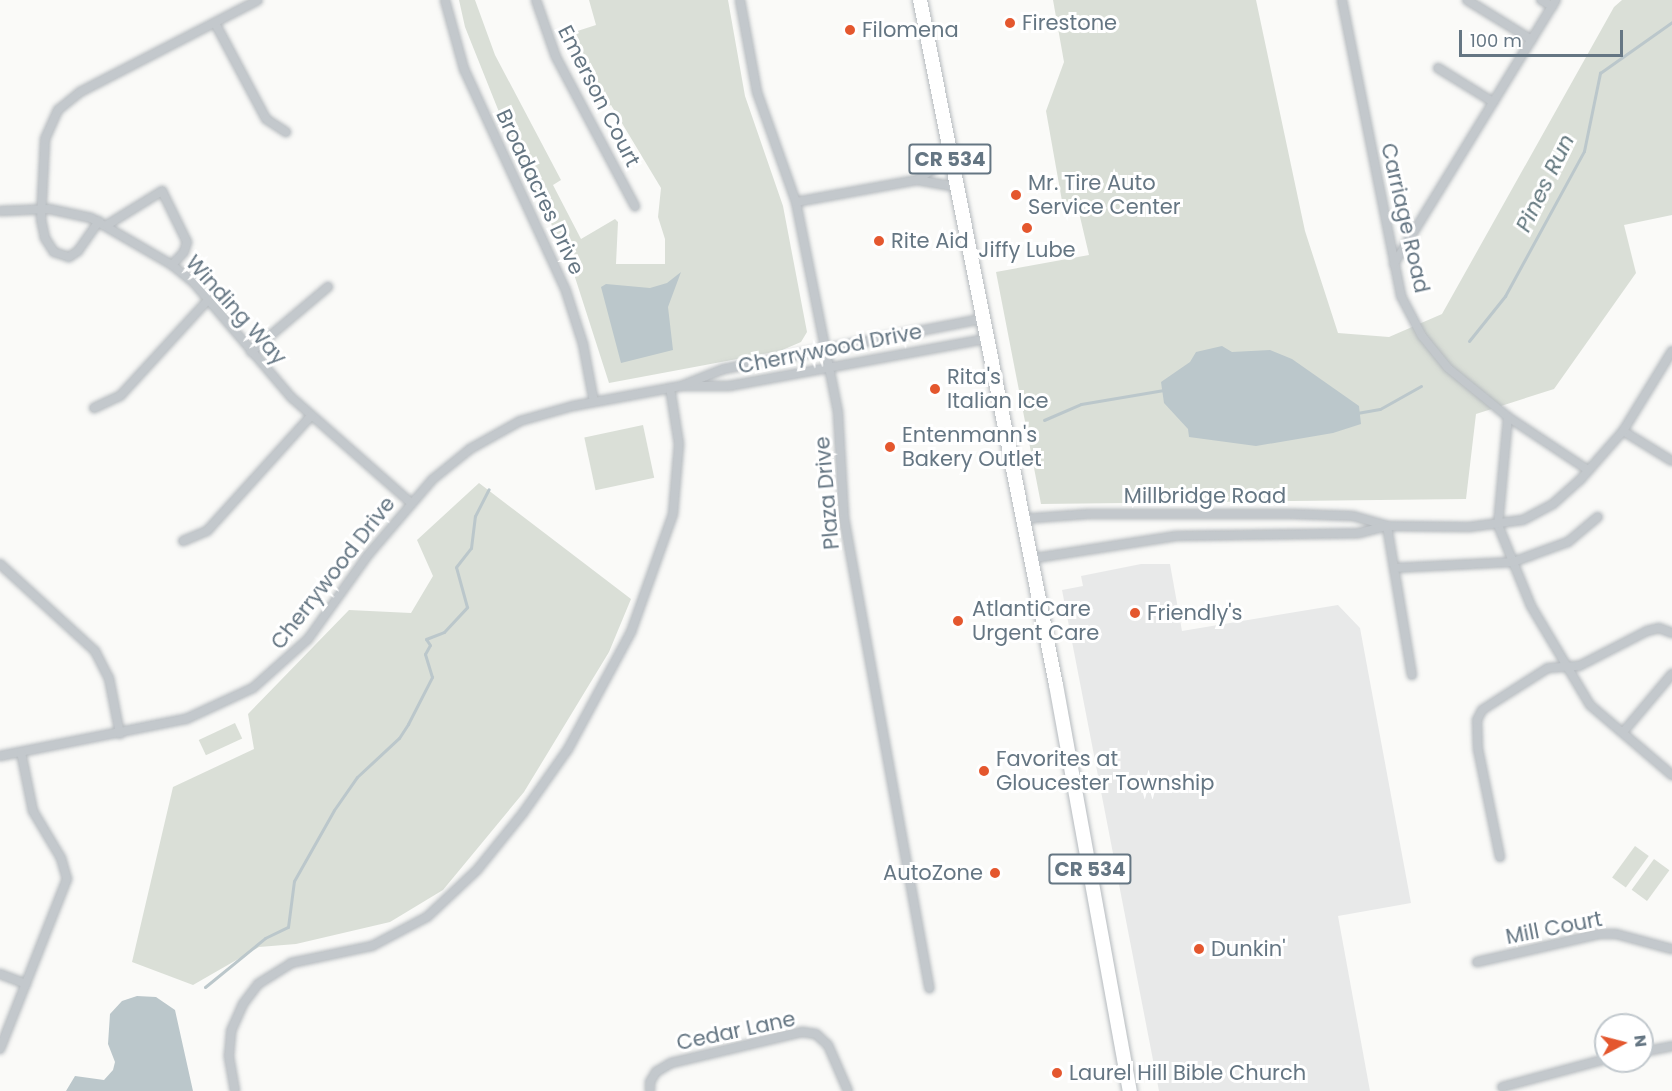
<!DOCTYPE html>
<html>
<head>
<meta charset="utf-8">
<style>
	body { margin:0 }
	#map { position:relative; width:1672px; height:1091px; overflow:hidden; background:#fafaf8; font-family:Poppins,sans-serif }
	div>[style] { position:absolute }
	.built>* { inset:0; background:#e8e9e9 }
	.green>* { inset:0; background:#dadfd7; transform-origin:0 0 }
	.water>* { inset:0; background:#bbc7cb }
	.stream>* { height:3px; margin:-1.5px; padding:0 1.5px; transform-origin:1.5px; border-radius:1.5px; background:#bbc7cb }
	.roads { filter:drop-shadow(0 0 2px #b5babe) drop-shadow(0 0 2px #b5babe) }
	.minor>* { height:8px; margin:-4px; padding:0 4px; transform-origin:4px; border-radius:4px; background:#c3c8cc }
	.primary>* { height:14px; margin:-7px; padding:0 7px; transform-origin:7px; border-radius:7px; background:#fff }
	.dots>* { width:16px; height:16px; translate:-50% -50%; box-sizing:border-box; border:3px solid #fff; border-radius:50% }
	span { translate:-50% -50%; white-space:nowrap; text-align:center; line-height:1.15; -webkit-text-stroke:6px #fff; paint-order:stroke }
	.shield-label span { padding:2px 4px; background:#fff; border:2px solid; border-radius:4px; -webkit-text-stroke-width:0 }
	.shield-label { font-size:20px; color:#657683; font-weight:700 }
	.poi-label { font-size:21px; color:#657683 }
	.left { translate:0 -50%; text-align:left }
	.right { translate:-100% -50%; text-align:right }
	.street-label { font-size:21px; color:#657683 }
	.water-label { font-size:22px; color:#60757c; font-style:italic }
	.north { position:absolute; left:1594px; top:1013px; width:60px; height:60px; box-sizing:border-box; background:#fff; border:2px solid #c1c8cd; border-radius:50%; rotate:83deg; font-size:16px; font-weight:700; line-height:24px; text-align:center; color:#657683 }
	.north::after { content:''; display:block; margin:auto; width:21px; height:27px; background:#e4572e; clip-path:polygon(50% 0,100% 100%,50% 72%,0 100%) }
	.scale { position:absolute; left:1459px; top:30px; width:164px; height:27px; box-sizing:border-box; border:3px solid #657683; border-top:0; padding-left:8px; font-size:18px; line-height:21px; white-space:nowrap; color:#657683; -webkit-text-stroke:4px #fff; paint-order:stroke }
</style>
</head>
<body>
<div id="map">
	<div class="built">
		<div style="clip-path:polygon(1141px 564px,1170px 564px,1182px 631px,1338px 605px,1360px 628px,1411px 903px,1338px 916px,1370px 1091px,1159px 1091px,1062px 590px,1083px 586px,1081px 576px)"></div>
	</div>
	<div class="green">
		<div style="clip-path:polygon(459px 0,475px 0,495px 55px,561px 180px,553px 185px,581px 239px,615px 219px,618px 222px,616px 264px,665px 264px,665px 239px,658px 217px,661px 188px,611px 105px,600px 110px,562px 36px,596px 25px,589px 0,728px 0,745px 96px,783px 206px,807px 332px,801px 342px,780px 351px,609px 383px,572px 268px,503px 122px,465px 27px)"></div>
		<div style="clip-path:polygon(1053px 0,1256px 0,1305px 231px,1338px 333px,1389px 337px,1442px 314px,1614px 7px,1622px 0,1672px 0,1672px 215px,1624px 225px,1636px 273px,1554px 389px,1476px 414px,1466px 499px,1041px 504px,996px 272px,1089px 255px,1077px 204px,1062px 201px,1046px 111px,1064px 62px)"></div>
		<div style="left:643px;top:425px;width:54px;height:60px;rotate:78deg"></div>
		<div style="clip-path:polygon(479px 483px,631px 599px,609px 652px,524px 792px,443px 890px,390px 922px,296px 944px,259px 947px,193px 985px,132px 962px,173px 787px,254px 749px,248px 714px,349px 610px,411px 613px,433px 576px,417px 540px)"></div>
		<div style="left:235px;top:723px;width:17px;height:40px;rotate:65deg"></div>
		<div style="left:1635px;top:846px;width:17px;height:39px;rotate:36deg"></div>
		<div style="left:1654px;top:859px;width:19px;height:38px;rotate:36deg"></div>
	</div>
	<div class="water">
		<div style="clip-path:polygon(681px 272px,668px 307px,673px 350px,621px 363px,601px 287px,606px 284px,650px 288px,667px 283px)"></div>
		<div style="clip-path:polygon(1222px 346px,1232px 352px,1270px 350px,1292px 359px,1359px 406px,1361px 424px,1333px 433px,1256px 446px,1189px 437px,1188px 429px,1164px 403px,1161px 382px,1190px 362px,1196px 352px)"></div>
		<div style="clip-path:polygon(137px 996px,156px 997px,175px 1010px,193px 1091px,66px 1091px,75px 1076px,104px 1080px,113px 1070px,115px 1062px,108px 1044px,110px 1014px,122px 1001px)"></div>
	</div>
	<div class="stream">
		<div style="left:1469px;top:341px;width:58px;rotate:-51.3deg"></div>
		<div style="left:1505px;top:296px;width:165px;rotate:-61.4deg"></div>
		<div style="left:1584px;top:151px;width:80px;rotate:-78.4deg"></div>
		<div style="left:1600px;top:73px;width:88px;rotate:-35.3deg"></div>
		<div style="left:1357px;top:413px;width:23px;rotate:-10deg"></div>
		<div style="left:1380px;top:409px;width:47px;rotate:-29.3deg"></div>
		<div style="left:1044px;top:420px;width:40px;rotate:-23.4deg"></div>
		<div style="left:1081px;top:404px;width:84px;rotate:-9.6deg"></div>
		<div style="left:205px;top:987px;width:77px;rotate:-39.2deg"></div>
		<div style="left:265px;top:938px;width:25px;rotate:-26deg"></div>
		<div style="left:288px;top:927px;width:46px;rotate:-82.6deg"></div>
		<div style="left:294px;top:881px;width:81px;rotate:-60.6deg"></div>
		<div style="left:334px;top:810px;width:40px;rotate:-55.1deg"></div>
		<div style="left:357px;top:777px;width:57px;rotate:-42.9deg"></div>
		<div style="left:399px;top:738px;width:17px;rotate:-57deg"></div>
		<div style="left:408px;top:724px;width:53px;rotate:-62.9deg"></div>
		<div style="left:432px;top:677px;width:24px;rotate:-107deg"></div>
		<div style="left:425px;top:654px;width:10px;rotate:-61deg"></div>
		<div style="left:430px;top:645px;width:7px;rotate:-124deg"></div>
		<div style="left:426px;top:639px;width:19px;rotate:-21deg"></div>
		<div style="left:444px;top:632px;width:34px;rotate:-47deg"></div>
		<div style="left:467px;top:607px;width:41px;rotate:-105.4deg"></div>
		<div style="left:456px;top:567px;width:24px;rotate:-52deg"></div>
		<div style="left:471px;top:548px;width:32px;rotate:-83deg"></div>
		<div style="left:475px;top:516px;width:30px;rotate:-63deg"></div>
	</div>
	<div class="roads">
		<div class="minor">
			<div style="left:445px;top:0;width:72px;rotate:74.6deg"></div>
			<div style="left:464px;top:69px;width:244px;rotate:65.3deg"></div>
			<div style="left:566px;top:291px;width:56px;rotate:72.2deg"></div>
			<div style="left:583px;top:344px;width:59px;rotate:79.3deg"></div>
			<div style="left:536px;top:0;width:60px;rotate:70.7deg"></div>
			<div style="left:556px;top:57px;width:169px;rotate:62.1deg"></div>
			<div style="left:740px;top:0;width:94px;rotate:79.5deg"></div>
			<div style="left:757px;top:92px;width:117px;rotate:70.5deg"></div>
			<div style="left:796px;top:202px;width:215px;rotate:78.7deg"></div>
			<div style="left:838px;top:413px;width:105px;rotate:86.7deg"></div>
			<div style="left:844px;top:518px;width:478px;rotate:79.7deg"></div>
			<div style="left:1342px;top:0;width:302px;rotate:78.7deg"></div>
			<div style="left:1401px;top:296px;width:45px;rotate:62.3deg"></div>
			<div style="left:1422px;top:336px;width:41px;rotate:50.9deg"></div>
			<div style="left:1448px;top:368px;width:77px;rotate:39.2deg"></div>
			<div style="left:1508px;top:417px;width:96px;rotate:33.5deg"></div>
			<div style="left:1467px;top:0;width:76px;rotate:31.6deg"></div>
			<div style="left:1541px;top:0;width:13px;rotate:29deg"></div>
			<div style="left:215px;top:23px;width:109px;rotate:62deg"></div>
			<div style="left:266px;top:119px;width:24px;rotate:33deg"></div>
			<div style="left:1438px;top:68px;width:65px;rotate:31.7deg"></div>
			<div style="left:917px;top:180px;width:39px;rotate:10deg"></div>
			<div style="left:796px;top:202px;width:123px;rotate:-10.3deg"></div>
			<div style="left:917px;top:180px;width:40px;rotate:-34deg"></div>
			<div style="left:0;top:211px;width:49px;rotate:-2.3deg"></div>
			<div style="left:49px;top:209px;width:43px;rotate:12.1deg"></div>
			<div style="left:91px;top:218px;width:94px;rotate:30.1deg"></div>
			<div style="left:172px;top:265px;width:28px;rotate:39deg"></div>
			<div style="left:194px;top:283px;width:151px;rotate:49.6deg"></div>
			<div style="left:292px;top:398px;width:159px;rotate:41.4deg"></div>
			<div style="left:99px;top:221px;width:37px;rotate:125deg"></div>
			<div style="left:78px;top:251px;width:11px;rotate:146deg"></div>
			<div style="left:69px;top:257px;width:16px;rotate:-162deg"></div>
			<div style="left:54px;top:252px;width:17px;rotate:-123deg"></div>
			<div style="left:45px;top:238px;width:19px;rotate:-102deg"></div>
			<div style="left:41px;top:219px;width:80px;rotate:-87.1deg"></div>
			<div style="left:45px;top:139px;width:32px;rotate:-66deg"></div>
			<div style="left:58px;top:110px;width:28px;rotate:-39deg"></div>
			<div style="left:80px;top:92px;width:200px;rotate:-27.3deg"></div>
			<div style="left:107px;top:225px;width:65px;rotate:-31.7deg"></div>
			<div style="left:162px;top:191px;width:57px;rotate:63.9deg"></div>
			<div style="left:187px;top:242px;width:10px;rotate:107deg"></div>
			<div style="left:184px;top:252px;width:18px;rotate:133deg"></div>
			<div style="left:1394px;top:264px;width:310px;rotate:-58.5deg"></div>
			<div style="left:251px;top:352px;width:101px;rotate:-40.2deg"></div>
			<div style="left:681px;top:386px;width:48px"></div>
			<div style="left:729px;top:386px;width:260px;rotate:-10.4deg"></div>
			<div style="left:94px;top:408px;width:29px;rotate:-25deg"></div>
			<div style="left:120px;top:396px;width:130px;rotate:-47.5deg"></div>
			<div style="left:1508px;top:417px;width:108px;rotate:95.3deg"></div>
			<div style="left:1498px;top:525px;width:87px;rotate:67.8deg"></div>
			<div style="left:1531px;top:606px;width:115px;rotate:59.2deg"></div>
			<div style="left:1590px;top:705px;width:108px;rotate:40.5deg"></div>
			<div style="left:1623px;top:431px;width:57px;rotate:31.5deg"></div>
			<div style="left:1021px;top:519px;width:67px;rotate:-4.3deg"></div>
			<div style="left:1088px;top:514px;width:204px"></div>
			<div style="left:1292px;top:514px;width:61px;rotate:1.9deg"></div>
			<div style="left:1353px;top:516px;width:35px;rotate:16deg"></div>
			<div style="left:1387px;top:526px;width:82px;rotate:0.7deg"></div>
			<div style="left:1469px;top:527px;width:54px;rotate:-7.4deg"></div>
			<div style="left:1523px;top:520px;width:34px;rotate:-28deg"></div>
			<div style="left:1553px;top:504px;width:36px;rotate:-42deg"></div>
			<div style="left:1580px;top:480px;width:65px;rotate:-48.7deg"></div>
			<div style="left:1623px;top:431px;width:94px;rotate:-58.5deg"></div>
			<div style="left:1387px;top:526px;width:151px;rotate:80.5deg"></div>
			<div style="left:183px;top:541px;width:26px;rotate:-23deg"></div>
			<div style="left:207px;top:531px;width:155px;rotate:-47.9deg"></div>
			<div style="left:1029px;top:559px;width:149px;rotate:-8.9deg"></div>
			<div style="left:1176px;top:536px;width:183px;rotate:-0.9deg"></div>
			<div style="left:1359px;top:533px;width:29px;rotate:-14deg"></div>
			<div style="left:0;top:564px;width:129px;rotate:42.5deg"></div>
			<div style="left:95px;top:651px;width:30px;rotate:63deg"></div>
			<div style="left:109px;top:678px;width:57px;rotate:78.9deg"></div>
			<div style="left:1394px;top:568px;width:119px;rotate:-2.9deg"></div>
			<div style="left:1513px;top:562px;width:59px;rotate:-20deg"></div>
			<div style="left:1568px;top:542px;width:39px;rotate:-40deg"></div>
			<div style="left:1624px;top:731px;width:75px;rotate:-49.9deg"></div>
			<div style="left:0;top:756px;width:190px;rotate:-11.3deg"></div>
			<div style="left:186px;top:719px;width:74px;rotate:-24.8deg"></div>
			<div style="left:253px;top:688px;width:74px;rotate:-41.7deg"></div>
			<div style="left:308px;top:639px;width:103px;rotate:-54.5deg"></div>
			<div style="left:368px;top:555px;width:100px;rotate:-49.5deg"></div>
			<div style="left:433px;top:479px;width:48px;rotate:-39deg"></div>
			<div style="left:470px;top:449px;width:57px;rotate:-29.2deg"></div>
			<div style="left:520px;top:421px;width:55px;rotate:-15.8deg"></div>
			<div style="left:573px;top:406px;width:110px;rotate:-10.5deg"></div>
			<div style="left:681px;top:386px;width:46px;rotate:-21.6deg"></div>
			<div style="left:724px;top:369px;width:262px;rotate:-11deg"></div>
			<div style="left:1500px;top:857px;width:110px;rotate:-101.5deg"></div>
			<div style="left:1478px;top:749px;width:29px;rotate:-92deg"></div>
			<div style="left:1477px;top:720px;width:11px;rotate:-63deg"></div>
			<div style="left:1482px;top:710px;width:78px;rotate:-32.5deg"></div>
			<div style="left:1548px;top:668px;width:31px;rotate:-4deg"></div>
			<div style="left:1579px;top:666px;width:76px;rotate:-27.2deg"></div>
			<div style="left:1647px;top:631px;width:12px;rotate:-14deg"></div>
			<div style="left:1659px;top:628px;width:14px;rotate:21deg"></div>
			<div style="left:1477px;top:962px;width:125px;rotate:-12.9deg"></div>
			<div style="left:1599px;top:934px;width:17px"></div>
			<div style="left:1616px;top:934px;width:58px;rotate:15deg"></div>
			<div style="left:0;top:974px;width:28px;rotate:21deg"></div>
			<div style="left:0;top:1049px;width:183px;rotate:-68.5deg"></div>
			<div style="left:67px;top:879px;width:22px;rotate:-106deg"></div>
			<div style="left:61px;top:858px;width:55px;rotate:-120.8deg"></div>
			<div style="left:33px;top:811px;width:60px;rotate:-101.5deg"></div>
			<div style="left:1642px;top:1052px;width:31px;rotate:-11deg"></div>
			<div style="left:1502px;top:1087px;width:108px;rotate:-15.1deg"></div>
			<div style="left:235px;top:1091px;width:36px;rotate:-100deg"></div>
			<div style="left:229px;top:1056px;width:25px;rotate:-85deg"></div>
			<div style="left:231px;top:1031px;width:30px;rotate:-66deg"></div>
			<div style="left:243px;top:1004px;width:25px;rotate:-53deg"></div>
			<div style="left:258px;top:984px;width:39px;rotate:-32deg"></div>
			<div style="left:291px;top:963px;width:83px;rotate:-11.9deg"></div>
			<div style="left:372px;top:946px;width:62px;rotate:-27.8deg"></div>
			<div style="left:427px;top:917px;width:69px;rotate:-43.2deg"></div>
			<div style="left:477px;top:870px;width:73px;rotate:-51.1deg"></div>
			<div style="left:523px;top:813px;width:78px;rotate:-54.9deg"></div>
			<div style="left:568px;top:749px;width:133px;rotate:-61.7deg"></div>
			<div style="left:631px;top:632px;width:125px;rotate:-70.4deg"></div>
			<div style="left:673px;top:514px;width:70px;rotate:-85.1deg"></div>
			<div style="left:679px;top:444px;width:57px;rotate:-99.1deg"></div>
			<div style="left:650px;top:1091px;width:9px;rotate:-90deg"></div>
			<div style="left:650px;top:1082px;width:12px;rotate:-59deg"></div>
			<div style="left:656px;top:1072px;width:17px;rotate:-31deg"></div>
			<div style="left:671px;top:1063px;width:135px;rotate:-13.3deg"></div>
			<div style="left:802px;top:1032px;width:14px;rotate:8deg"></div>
			<div style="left:816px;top:1034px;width:16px;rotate:43deg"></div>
			<div style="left:828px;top:1045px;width:50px;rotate:66.5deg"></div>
		</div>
		<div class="primary">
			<div style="left:920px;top:0;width:698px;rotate:78.77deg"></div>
			<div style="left:1056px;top:685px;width:413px;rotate:79.7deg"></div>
		</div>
	</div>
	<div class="dots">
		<div style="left:1010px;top:23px;background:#e4572e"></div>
		<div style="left:850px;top:30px;background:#e4572e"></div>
		<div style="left:1016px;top:195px;background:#e4572e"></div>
		<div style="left:1027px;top:228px;background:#e4572e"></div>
		<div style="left:879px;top:241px;background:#e4572e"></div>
		<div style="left:935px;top:389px;background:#e4572e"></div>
		<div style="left:890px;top:447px;background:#e4572e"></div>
		<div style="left:1135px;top:613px;background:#e4572e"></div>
		<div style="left:958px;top:621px;background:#e4572e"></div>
		<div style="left:984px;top:771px;background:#e4572e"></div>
		<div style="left:995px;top:873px;background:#e4572e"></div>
		<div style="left:1199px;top:949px;background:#e4572e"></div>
		<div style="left:1057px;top:1073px;background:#e4572e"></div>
	</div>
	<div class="shield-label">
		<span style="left:950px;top:159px">CR 534</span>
		<span style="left:1090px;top:869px">CR 534</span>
	</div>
	<div class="poi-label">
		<span class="left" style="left:1022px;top:23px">Firestone</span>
		<span class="left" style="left:862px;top:30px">Filomena</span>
		<span class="left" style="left:1028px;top:195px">Mr. Tire Auto<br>Service Center</span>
		<span class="left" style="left:891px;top:241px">Rite Aid</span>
		<span style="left:1027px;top:250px">Jiffy Lube</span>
		<span class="left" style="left:947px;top:389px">Rita's<br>Italian Ice</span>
		<span class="left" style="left:902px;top:447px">Entenmann's<br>Bakery Outlet</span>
		<span class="left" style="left:972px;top:621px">AtlantiCare<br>Urgent Care</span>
		<span class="left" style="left:1147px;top:613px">Friendly's</span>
		<span class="left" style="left:996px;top:771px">Favorites at<br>Gloucester Township</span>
		<span class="right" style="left:983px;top:873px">AutoZone</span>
		<span class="left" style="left:1211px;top:949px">Dunkin'</span>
		<span class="left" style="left:1069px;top:1073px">Laurel Hill Bible Church</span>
	</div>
	<div class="street-label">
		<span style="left:599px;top:96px;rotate:63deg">Emerson Court</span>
		<span style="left:540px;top:192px;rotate:65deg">Broadacres Drive</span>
		<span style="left:1405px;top:218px;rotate:77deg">Carriage Road</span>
		<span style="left:236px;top:310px;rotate:48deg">Winding Way</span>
		<span style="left:830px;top:349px;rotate:-11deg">Cherrywood Drive</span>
		<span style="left:827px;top:493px;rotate:-95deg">Plaza Drive</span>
		<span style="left:1205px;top:496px">Millbridge Road</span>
		<span style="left:333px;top:573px;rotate:-52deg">Cherrywood Drive</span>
		<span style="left:1554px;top:928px;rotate:-11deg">Mill Court</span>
		<span style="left:736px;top:1031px;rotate:-12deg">Cedar Lane</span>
	</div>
	<div class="water-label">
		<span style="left:1545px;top:183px;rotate:-64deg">Pines Run</span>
	</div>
	<div class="north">N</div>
	<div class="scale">100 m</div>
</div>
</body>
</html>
